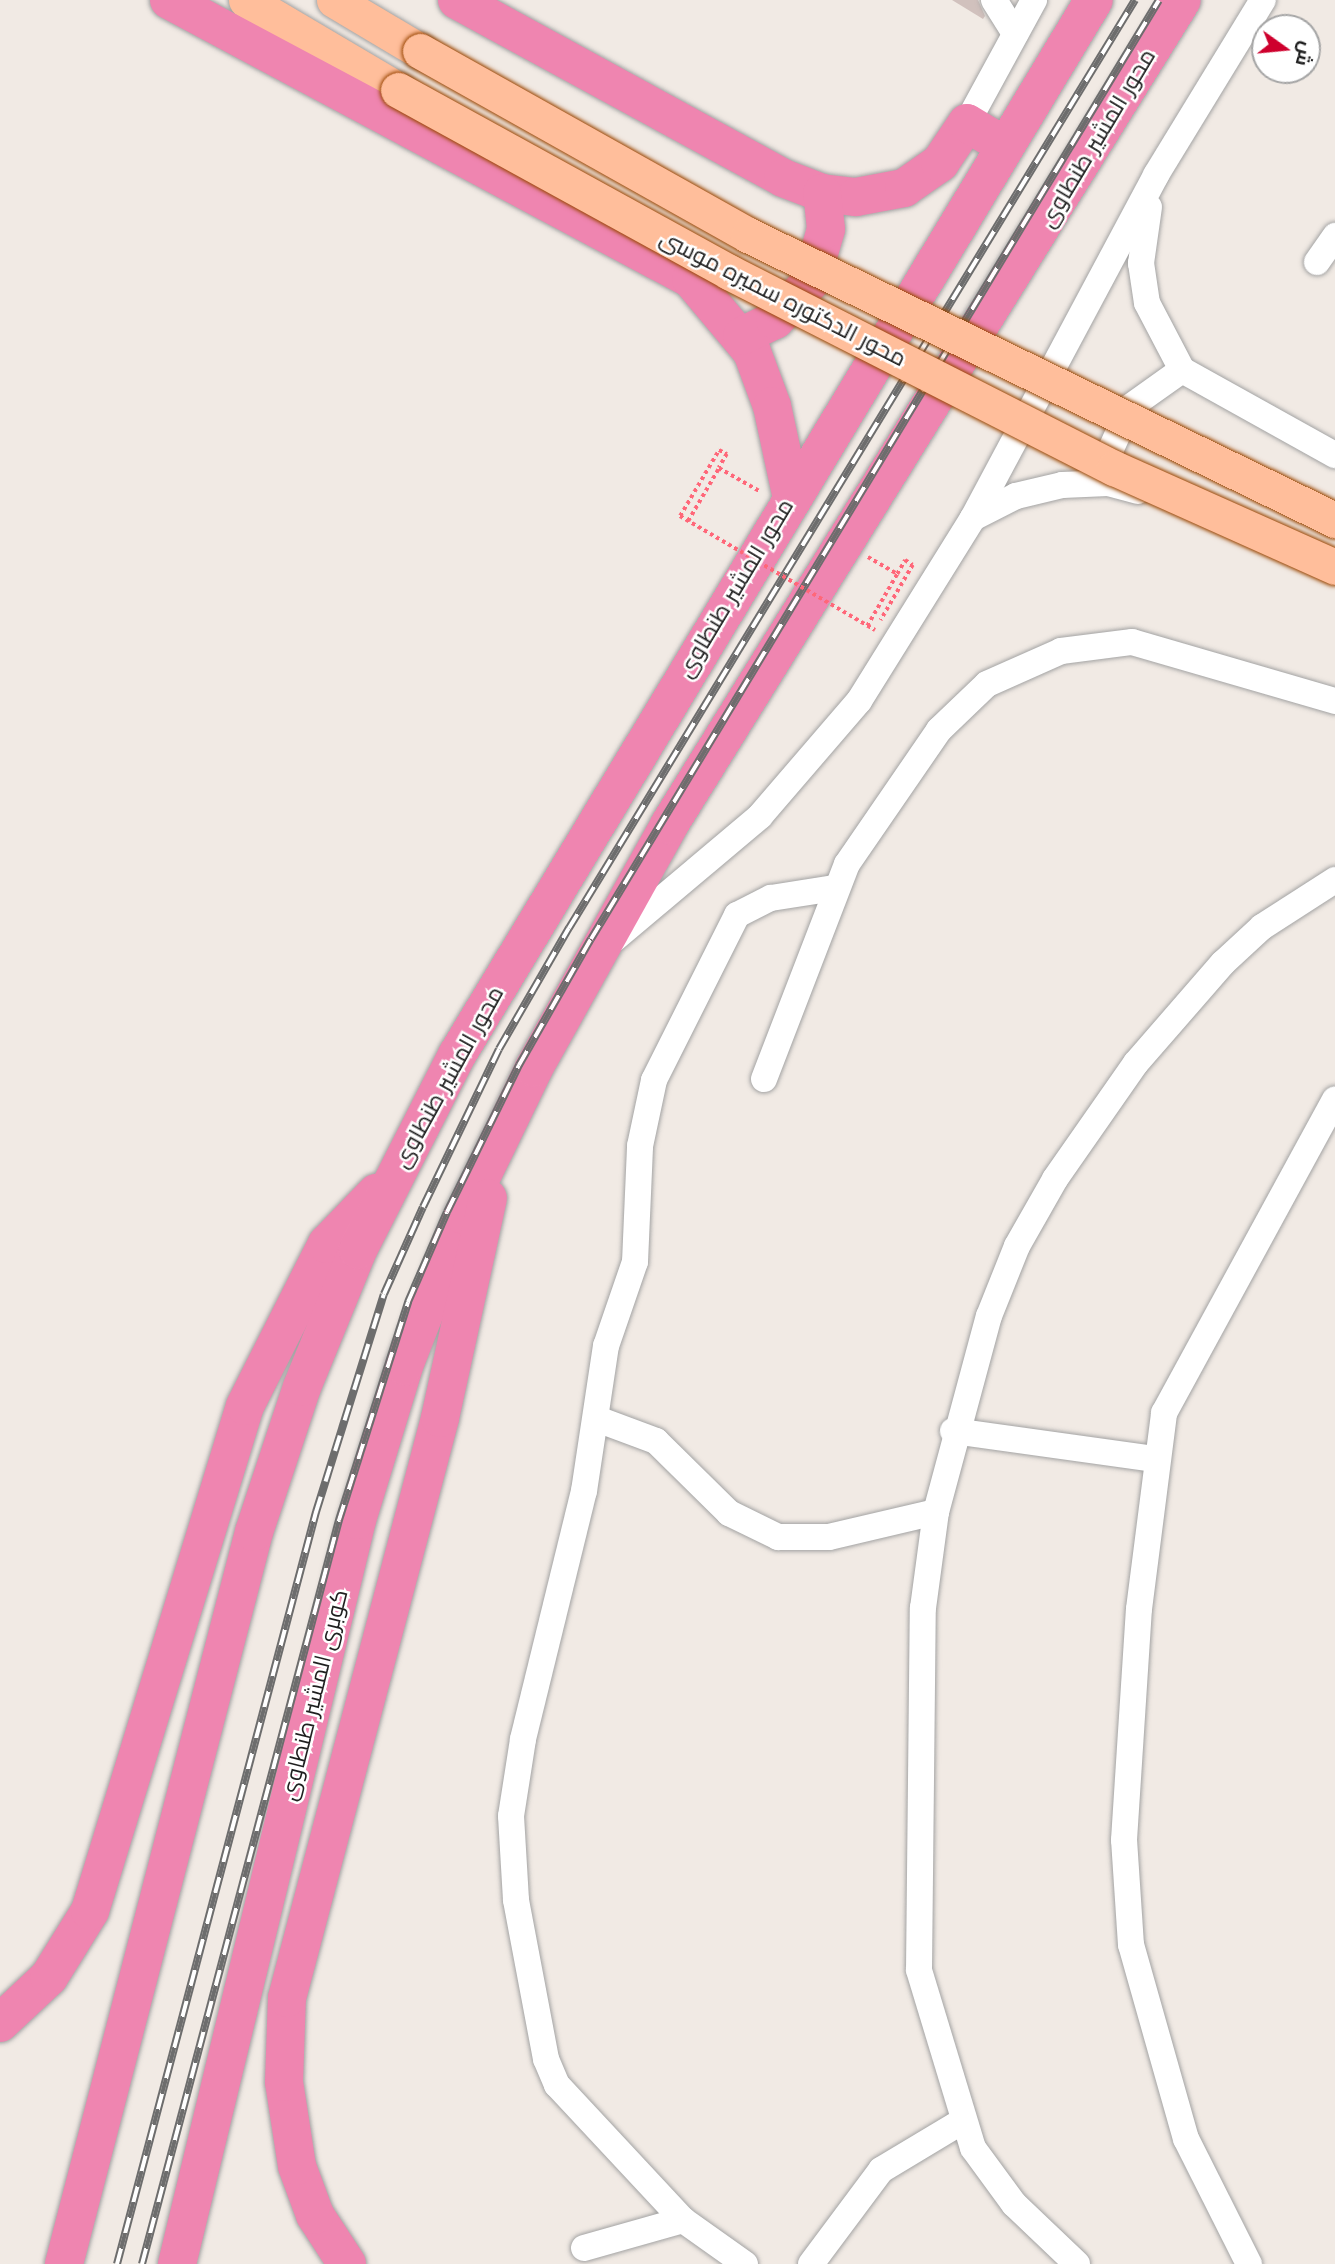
<!DOCTYPE html>
<html>
<head>
<meta charset="utf-8">
<style>
	body { margin:0 }
	#map { position:relative; width:1335px; height:2264px; overflow:hidden; background:#f1eae4; font-family:Helvetica,Cairo,sans-serif }
	div>[style] { position:absolute }
	.building>* { inset:0; background:#d1c1bd }
	.path>* { height:3.5px; margin-top:-1.75px; transform-origin:0; background:repeating-linear-gradient(90deg,#ff6779 0 3.5px,transparent 0 7px) }
	.roads { filter:drop-shadow(0 0 2px #a3a3a3) drop-shadow(0 0 2px #a3a3a3) }
	.minor>* { height:26px; margin:-13px; padding:0 13px; transform-origin:13px; border-radius:13px; background:#fff }
	.major>* { height:35px; margin:-17.5px; padding:0 17.5px; transform-origin:17.5px; border-radius:17.5px; background:#ffbe9b }
	.highway>* { height:38px; margin:-19px; padding:0 19px; transform-origin:19px; border-radius:19px; background:#ef85b0 }
	.rail>* { height:8px; margin-top:-4px; transform-origin:0; background:repeating-linear-gradient(90deg,#fff 0 16px,#6d6d6d 0 32px); box-sizing:border-box; border-block:2px solid #6d6d6d }
	.path-bridge>* { height:3.5px; margin-top:-1.75px; transform-origin:0; background:repeating-linear-gradient(90deg,#ff6779 0 3.5px,transparent 0 7px) }
	.bridges { filter:drop-shadow(0 0 2px #9a4500) drop-shadow(0 0 2px #9a4500) }
	.major-bridge>* { height:35px; margin:-17.5px; padding:0 17.5px; transform-origin:17.5px; border-radius:17.5px; background:#ffbe9b }
	span { translate:-50% -50%; white-space:nowrap; text-align:center; line-height:1.15; -webkit-text-stroke:5px #fff; paint-order:stroke }
	.street-label { font-size:23px; color:#1f1f1f }
	.north { position:absolute; left:1251px; top:14px; width:70px; height:70px; box-sizing:border-box; background:#fff; border:2px solid #a5a5a5; border-radius:50%; rotate:105deg; font-size:19px; font-weight:700; line-height:28px; text-align:center; color:#1f1f1f }
	.north::after { content:''; display:block; margin:auto; width:24px; height:32px; background:#ce002d; clip-path:polygon(50% 0,100% 100%,50% 72%,0 100%) }
</style>
</head>
<body>
<div id="map">
	<div class="building">
		<div style="clip-path:polygon(952px 0,978px 0,985px 16px,983px 19px)"></div>
	</div>
	<div class="path">
		<div style="left:680px;top:516px;width:77px;rotate:-59.4deg"></div>
		<div style="left:719px;top:450px;width:9px;rotate:27deg"></div>
		<div style="left:727px;top:454px;width:16px;rotate:120deg"></div>
		<div style="left:719px;top:468px;width:48px;rotate:29.7deg"></div>
		<div style="left:688px;top:521px;width:61px;rotate:-59.7deg"></div>
		<div style="left:868px;top:557px;width:34px;rotate:30deg"></div>
		<div style="left:897px;top:574px;width:16px;rotate:-60deg"></div>
		<div style="left:905px;top:560px;width:9px;rotate:32deg"></div>
		<div style="left:913px;top:565px;width:64px;rotate:120.2deg"></div>
		<div style="left:867px;top:626px;width:60px;rotate:-60deg"></div>
	</div>
	<div class="roads">
		<div class="minor">
			<div style="left:994px;top:0;width:40px;rotate:58deg"></div>
			<div style="left:967px;top:123px;width:140px;rotate:-61.4deg"></div>
			<div style="left:1149px;top:207px;width:57px;rotate:98.1deg"></div>
			<div style="left:1141px;top:263px;width:40px;rotate:81.5deg"></div>
			<div style="left:1147px;top:303px;width:76px;rotate:62.4deg"></div>
			<div style="left:1182px;top:370px;width:175px;rotate:29.1deg"></div>
			<div style="left:1317px;top:262px;width:32px;rotate:-55deg"></div>
			<div style="left:1108px;top:482px;width:31px;rotate:-86deg"></div>
			<div style="left:1110px;top:451px;width:48px;rotate:-65.6deg"></div>
			<div style="left:1130px;top:407px;width:64px;rotate:-35.4deg"></div>
			<div style="left:973px;top:518px;width:48px;rotate:-27.1deg"></div>
			<div style="left:1016px;top:496px;width:47px;rotate:-13.4deg"></div>
			<div style="left:1062px;top:485px;width:46px;rotate:-2.5deg"></div>
			<div style="left:1108px;top:483px;width:31px;rotate:15deg"></div>
			<div style="left:613px;top:940px;width:192px;rotate:-40.1deg"></div>
			<div style="left:760px;top:816px;width:152px;rotate:-49.3deg"></div>
			<div style="left:859px;top:701px;width:216px;rotate:-58.1deg"></div>
			<div style="left:973px;top:518px;width:389px;rotate:-61.9deg"></div>
			<div style="left:1156px;top:175px;width:205px;rotate:-58.6deg"></div>
			<div style="left:764px;top:1079px;width:230px;rotate:-68.9deg"></div>
			<div style="left:847px;top:864px;width:163px;rotate:-55.5deg"></div>
			<div style="left:939px;top:730px;width:66px;rotate:-43.8deg"></div>
			<div style="left:987px;top:684px;width:81px;rotate:-24deg"></div>
			<div style="left:1061px;top:651px;width:72px;rotate:-7.2deg"></div>
			<div style="left:1132px;top:642px;width:211px;rotate:16.2deg"></div>
			<div style="left:597px;top:1419px;width:63px;rotate:20.4deg"></div>
			<div style="left:656px;top:1441px;width:103px;rotate:44.6deg"></div>
			<div style="left:729px;top:1513px;width:55px;rotate:26.1deg"></div>
			<div style="left:778px;top:1537px;width:51px"></div>
			<div style="left:829px;top:1537px;width:110px;rotate:-13.2deg"></div>
			<div style="left:953px;top:1431px;width:204px;rotate:7.9deg"></div>
			<div style="left:584px;top:2248px;width:103px;rotate:-15.8deg"></div>
			<div style="left:745px;top:2264px;width:76px;rotate:-144.6deg"></div>
			<div style="left:683px;top:2220px;width:185px;rotate:-133deg"></div>
			<div style="left:557px;top:2085px;width:28px;rotate:-113deg"></div>
			<div style="left:546px;top:2059px;width:162px;rotate:-100.7deg"></div>
			<div style="left:516px;top:1900px;width:84px;rotate:-93.4deg"></div>
			<div style="left:511px;top:1816px;width:78px;rotate:-81.1deg"></div>
			<div style="left:523px;top:1739px;width:255px;rotate:-76.2deg"></div>
			<div style="left:584px;top:1491px;width:147px;rotate:-81.4deg"></div>
			<div style="left:606px;top:1346px;width:89px;rotate:-71deg"></div>
			<div style="left:635px;top:1262px;width:116px;rotate:-87.5deg"></div>
			<div style="left:640px;top:1146px;width:67px;rotate:-78deg"></div>
			<div style="left:654px;top:1080px;width:185px;rotate:-63.3deg"></div>
			<div style="left:737px;top:915px;width:38px;rotate:-27deg"></div>
			<div style="left:771px;top:898px;width:65px;rotate:-8.9deg"></div>
			<div style="left:811px;top:2264px;width:117px;rotate:-53.3deg"></div>
			<div style="left:881px;top:2170px;width:93px;rotate:-31deg"></div>
			<div style="left:1077px;top:2264px;width:87px;rotate:-136.4deg"></div>
			<div style="left:1014px;top:2204px;width:69px;rotate:-126.2deg"></div>
			<div style="left:973px;top:2148px;width:186px;rotate:-106.9deg"></div>
			<div style="left:919px;top:1970px;width:362px;rotate:-89.4deg"></div>
			<div style="left:923px;top:1608px;width:97px;rotate:-82.3deg"></div>
			<div style="left:936px;top:1512px;width:203px;rotate:-74.9deg"></div>
			<div style="left:989px;top:1316px;width:75px;rotate:-68.2deg"></div>
			<div style="left:1017px;top:1246px;width:77px;rotate:-60.4deg"></div>
			<div style="left:1055px;top:1179px;width:141px;rotate:-55.1deg"></div>
			<div style="left:1136px;top:1063px;width:133px;rotate:-49deg"></div>
			<div style="left:1223px;top:963px;width:53px;rotate:-42.7deg"></div>
			<div style="left:1262px;top:927px;width:87px;rotate:-32.8deg"></div>
			<div style="left:1249px;top:2264px;width:140px;rotate:-116.7deg"></div>
			<div style="left:1186px;top:2139px;width:202px;rotate:-105.8deg"></div>
			<div style="left:1131px;top:1945px;width:105px;rotate:-93.8deg"></div>
			<div style="left:1124px;top:1840px;width:231px;rotate:-86.3deg"></div>
			<div style="left:1139px;top:1609px;width:198px;rotate:-82.7deg"></div>
			<div style="left:1164px;top:1413px;width:357px;rotate:-61.4deg"></div>
		</div>
		<div class="major">
			<div style="left:246px;top:0;width:177px;rotate:30.6deg"></div>
			<div style="left:334px;top:0;width:100px;rotate:30.7deg"></div>
		</div>
		<div class="highway">
			<div style="left:169px;top:0;width:592px;rotate:28.12deg"></div>
			<div style="left:691px;top:279px;width:95px;rotate:50.1deg"></div>
			<div style="left:752px;top:352px;width:58px;rotate:69.7deg"></div>
			<div style="left:772px;top:406px;width:90px;rotate:77.8deg"></div>
			<div style="left:457px;top:0;width:371px;rotate:28.6deg"></div>
			<div style="left:783px;top:178px;width:42px;rotate:21deg"></div>
			<div style="left:822px;top:193px;width:34px;rotate:7deg"></div>
			<div style="left:856px;top:197px;width:49px;rotate:-10.6deg"></div>
			<div style="left:904px;top:188px;width:44px;rotate:-34.8deg"></div>
			<div style="left:940px;top:163px;width:48px;rotate:-56deg"></div>
			<div style="left:967px;top:123px;width:44px;rotate:31.2deg"></div>
			<div style="left:742px;top:336px;width:37px;rotate:-26deg"></div>
			<div style="left:775px;top:320px;width:53px;rotate:-47.3deg"></div>
			<div style="left:811px;top:281px;width:54px;rotate:-73.9deg"></div>
			<div style="left:826px;top:229px;width:36px;rotate:-96deg"></div>
			<div style="left:0;top:2023px;width:67px;rotate:-43.2deg"></div>
			<div style="left:49px;top:1977px;width:78px;rotate:-58.2deg"></div>
			<div style="left:90px;top:1911px;width:528px;rotate:-72.94deg"></div>
			<div style="left:245px;top:1406px;width:182px;rotate:-63.2deg"></div>
			<div style="left:327px;top:1244px;width:71px;rotate:-46.1deg"></div>
			<div style="left:64px;top:2264px;width:756px;rotate:-75.45deg"></div>
			<div style="left:254px;top:1532px;width:153px;rotate:-71.7deg"></div>
			<div style="left:302px;top:1387px;width:148px;rotate:-67.8deg"></div>
			<div style="left:358px;top:1250px;width:219px;rotate:-63.1deg"></div>
			<div style="left:457px;top:1055px;width:1232px;rotate:-58.88deg"></div>
			<div style="left:177px;top:2264px;width:765px;rotate:-76.4deg"></div>
			<div style="left:357px;top:1520px;width:161px;rotate:-73deg"></div>
			<div style="left:404px;top:1366px;width:162px;rotate:-68.7deg"></div>
			<div style="left:463px;top:1215px;width:163px;rotate:-64.2deg"></div>
			<div style="left:534px;top:1068px;width:278px;rotate:-60.9deg"></div>
			<div style="left:669px;top:825px;width:971px;rotate:-58.13deg"></div>
			<div style="left:347px;top:2264px;width:59px;rotate:-123.1deg"></div>
			<div style="left:315px;top:2215px;width:52px;rotate:-110.2deg"></div>
			<div style="left:297px;top:2166px;width:85px;rotate:-98.8deg"></div>
			<div style="left:284px;top:2082px;width:84px;rotate:-88deg"></div>
			<div style="left:287px;top:1998px;width:600px;rotate:-75.22deg"></div>
			<div style="left:440px;top:1418px;width:225px;rotate:-77.7deg"></div>
		</div>
	</div>
	<div class="rail">
		<div style="left:117px;top:2264px;width:778px;rotate:-75.18deg"></div>
		<div style="left:316px;top:1512px;width:228px;rotate:-72.7deg"></div>
		<div style="left:384px;top:1294px;width:95px;rotate:-65.9deg"></div>
		<div style="left:423px;top:1207px;width:175px;rotate:-64.3deg"></div>
		<div style="left:499px;top:1049px;width:140px;rotate:-60deg"></div>
		<div style="left:569px;top:928px;width:1087px;rotate:-58.62deg"></div>
		<div style="left:142px;top:2264px;width:770px;rotate:-75.17deg"></div>
		<div style="left:339px;top:1520px;width:229px;rotate:-72.4deg"></div>
		<div style="left:408px;top:1302px;width:98px;rotate:-66.6deg"></div>
		<div style="left:447px;top:1212px;width:164px;rotate:-63.9deg"></div>
		<div style="left:519px;top:1065px;width:145px;rotate:-60.3deg"></div>
		<div style="left:591px;top:939px;width:1097px;rotate:-58.83deg"></div>
	</div>
	<div class="path-bridge">
		<div style="left:680px;top:516px;width:226px;rotate:30.3deg"></div>
	</div>
	<div class="bridges">
		<div class="major-bridge">
			<div style="left:420px;top:51px;width:376px;rotate:29.3deg"></div>
			<div style="left:748px;top:235px;width:653px;rotate:25.9deg"></div>
			<div style="left:398px;top:90px;width:378px;rotate:28.8deg"></div>
			<div style="left:729px;top:272px;width:432px;rotate:27deg"></div>
			<div style="left:1114px;top:468px;width:242px;rotate:24.1deg"></div>
		</div>
	</div>
	<div class="street-label">
		<span style="left:1097px;top:138px;rotate:-59deg">محور المشير طنطاوى</span>
		<span style="left:783px;top:298px;rotate:27deg">محور الدكتوره سميره موسى</span>
		<span style="left:735px;top:588px;rotate:-59deg">محور المشير طنطاوى</span>
		<span style="left:448px;top:1077px;rotate:-61deg">محور المشير طنطاوى</span>
		<span style="left:314px;top:1695px;rotate:-76deg">كوبرى المشير طنطاوى</span>
	</div>
	<div class="north">ش</div>
</div>
</body>
</html>
